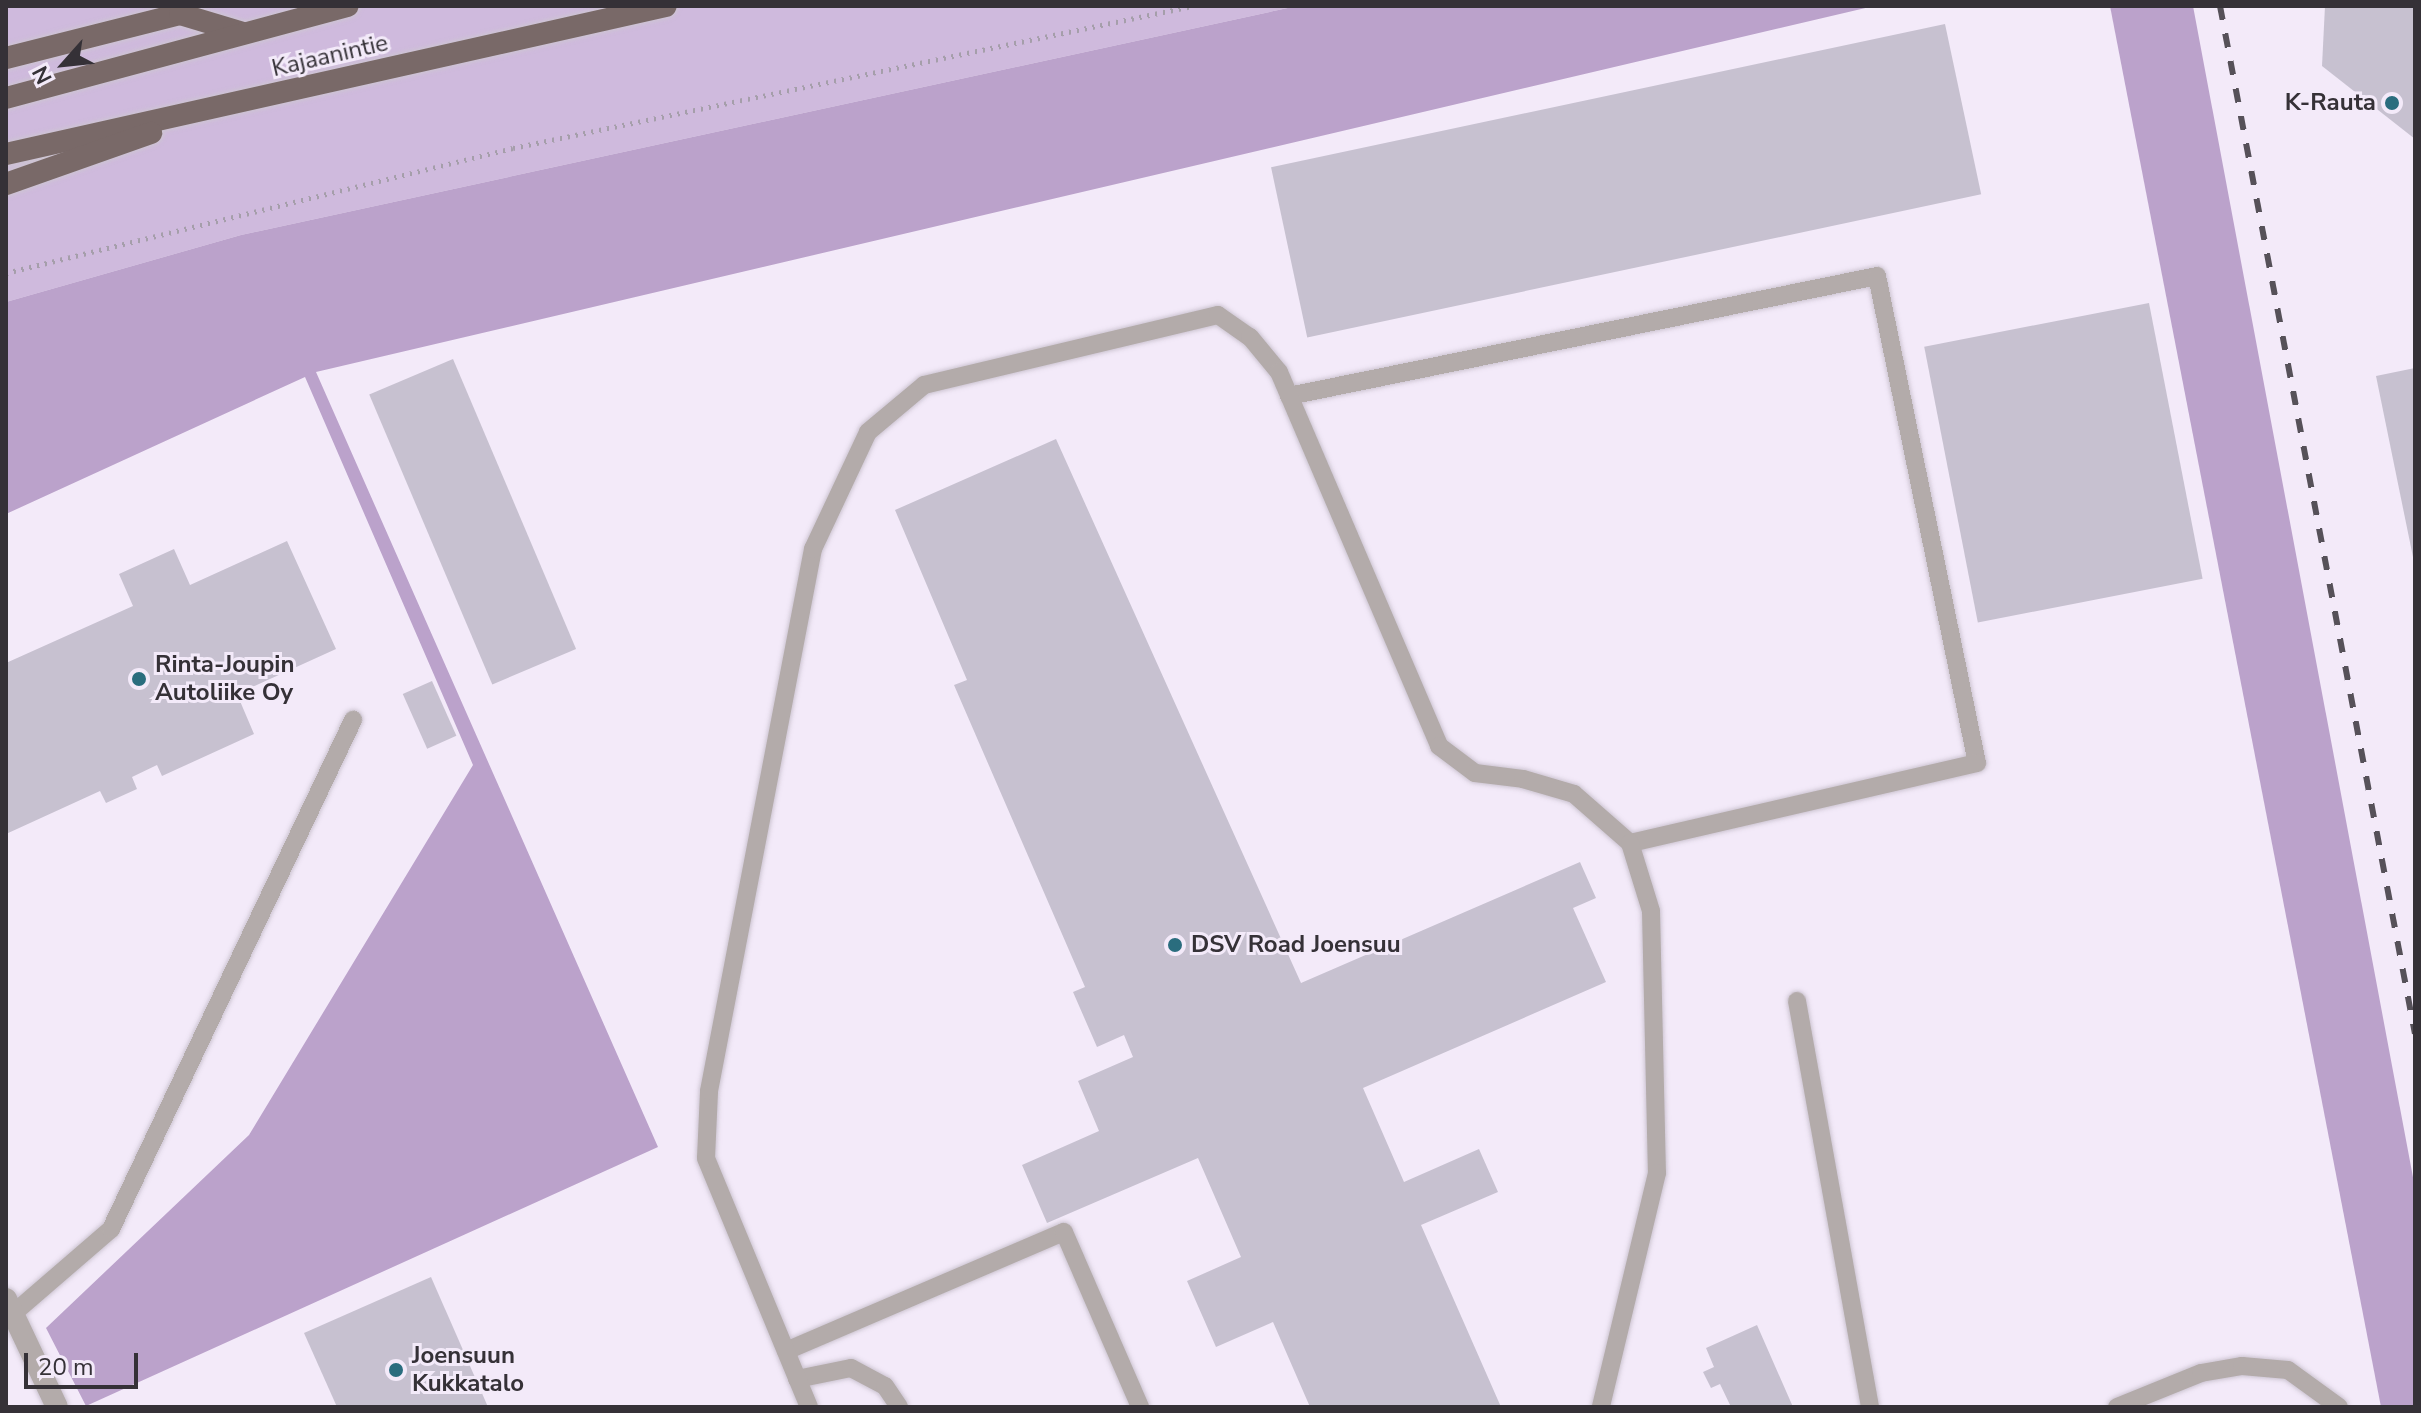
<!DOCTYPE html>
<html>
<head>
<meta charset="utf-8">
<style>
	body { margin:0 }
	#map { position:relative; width:2421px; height:1413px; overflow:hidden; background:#f3eaf9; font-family:"Nunito Sans",sans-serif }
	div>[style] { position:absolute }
	.green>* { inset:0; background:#cfbadd }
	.forest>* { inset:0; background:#bba2cb }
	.building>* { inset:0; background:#c7c1d0; transform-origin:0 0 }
	.path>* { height:5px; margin-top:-2.5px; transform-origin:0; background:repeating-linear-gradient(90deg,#a59eaa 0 2px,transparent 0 8px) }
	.roads { filter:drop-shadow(0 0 2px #cdc5d2) drop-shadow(0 0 2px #cdc5d2) }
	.service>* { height:18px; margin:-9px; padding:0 9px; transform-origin:9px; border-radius:9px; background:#b3abaa }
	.minor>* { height:22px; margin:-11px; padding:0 11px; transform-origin:11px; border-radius:11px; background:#b3abaa }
	.trunk>* { height:22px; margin:-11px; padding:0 11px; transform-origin:11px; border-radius:11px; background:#796968 }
	.rail>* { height:6px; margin-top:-3px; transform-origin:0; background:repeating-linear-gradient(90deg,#565159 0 14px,transparent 0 28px) }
	.dots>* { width:22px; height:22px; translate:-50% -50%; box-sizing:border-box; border:4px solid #f3eaf9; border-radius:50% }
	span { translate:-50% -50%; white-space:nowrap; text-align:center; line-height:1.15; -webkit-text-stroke:6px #f3eaf9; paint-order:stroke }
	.street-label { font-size:24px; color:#353137 }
	.poi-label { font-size:24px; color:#353137; font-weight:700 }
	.right { translate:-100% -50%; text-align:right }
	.left { translate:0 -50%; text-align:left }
	.frame { position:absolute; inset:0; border:8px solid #353137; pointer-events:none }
	.north { position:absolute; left:24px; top:24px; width:80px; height:80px; -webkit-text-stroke:6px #f3eaf9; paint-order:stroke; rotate:243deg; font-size:22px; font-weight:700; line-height:32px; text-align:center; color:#353137 }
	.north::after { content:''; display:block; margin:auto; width:28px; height:36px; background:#353137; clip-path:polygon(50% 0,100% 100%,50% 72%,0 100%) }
	.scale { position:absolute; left:24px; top:1353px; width:114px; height:36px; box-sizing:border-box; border:4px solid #353137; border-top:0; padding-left:10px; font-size:24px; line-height:28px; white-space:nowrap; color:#353137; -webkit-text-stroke:6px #f3eaf9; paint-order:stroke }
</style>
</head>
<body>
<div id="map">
	<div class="green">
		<div style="clip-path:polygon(6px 6px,1297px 6px,241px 235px,6px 302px)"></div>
	</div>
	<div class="forest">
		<div style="clip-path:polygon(1297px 6px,1874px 6px,316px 372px,658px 1147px,86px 1406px,46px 1328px,249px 1135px,473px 765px,305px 377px,6px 514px,6px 302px,241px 235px)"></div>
		<div style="clip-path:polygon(2110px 6px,2193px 6px,2415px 1188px,2415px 1407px,2381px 1407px)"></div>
	</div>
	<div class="building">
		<div style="clip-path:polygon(2325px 6px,2415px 6px,2415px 139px,2322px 66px)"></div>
		<div style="left:1945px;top:24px;width:174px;height:689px;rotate:78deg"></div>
		<div style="left:2149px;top:303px;width:281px;height:229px;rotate:79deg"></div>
		<div style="left:453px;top:359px;width:315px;height:91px;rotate:67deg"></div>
		<div style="clip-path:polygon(2415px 368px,2415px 561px,2414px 562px,2376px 376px)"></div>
		<div style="clip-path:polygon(1056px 439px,1301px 983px,1580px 862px,1596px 898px,1573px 908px,1606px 982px,1363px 1088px,1404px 1182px,1479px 1149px,1498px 1192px,1421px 1225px,1501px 1407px,1310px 1407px,1273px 1322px,1216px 1347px,1187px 1281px,1241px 1257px,1198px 1158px,1047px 1223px,1022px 1165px,1099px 1131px,1078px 1081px,1133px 1057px,1124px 1035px,1097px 1047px,1073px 992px,1085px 987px,954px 685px,967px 680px,895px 510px)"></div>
		<div style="clip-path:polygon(287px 541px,336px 649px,237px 694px,254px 734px,162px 776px,157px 765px,132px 777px,137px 789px,106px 803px,100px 791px,6px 834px,6px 663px,133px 606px,119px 574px,174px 549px,190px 585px)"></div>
		<div style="left:432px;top:681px;width:60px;height:32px;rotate:66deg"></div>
		<div style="clip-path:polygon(431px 1277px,488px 1407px,337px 1407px,304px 1333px)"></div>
		<div style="clip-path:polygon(1757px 1325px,1793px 1407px,1731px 1407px,1720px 1384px,1711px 1388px,1703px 1372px,1714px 1367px,1706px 1348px)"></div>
	</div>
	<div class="path">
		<div style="left:6px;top:273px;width:522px;rotate:-13.85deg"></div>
		<div style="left:513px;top:148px;width:694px;rotate:-11.81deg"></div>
	</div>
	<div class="roads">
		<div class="service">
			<div style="left:1289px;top:396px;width:600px;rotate:-11.53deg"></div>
			<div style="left:1877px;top:276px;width:497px;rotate:78.4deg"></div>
			<div style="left:1977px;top:763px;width:356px;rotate:167deg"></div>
			<div style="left:1797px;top:1001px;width:413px;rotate:79.8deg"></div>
			<div style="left:6px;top:1311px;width:9px;rotate:6deg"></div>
			<div style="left:15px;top:1312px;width:127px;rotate:-40.8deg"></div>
			<div style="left:111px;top:1229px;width:564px;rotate:-64.57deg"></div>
			<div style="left:786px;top:1351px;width:302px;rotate:-23.2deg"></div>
			<div style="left:1064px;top:1232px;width:191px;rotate:66.5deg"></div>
			<div style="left:797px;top:1379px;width:55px;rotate:-11.5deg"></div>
			<div style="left:851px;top:1368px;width:38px;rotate:28deg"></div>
			<div style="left:885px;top:1386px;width:25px;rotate:56deg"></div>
			<div style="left:809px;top:1407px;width:269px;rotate:-112.5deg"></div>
			<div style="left:706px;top:1158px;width:67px;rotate:-87.4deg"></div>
			<div style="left:709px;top:1091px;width:552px;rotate:-79.14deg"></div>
			<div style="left:813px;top:549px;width:129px;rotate:-64.8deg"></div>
			<div style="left:868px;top:432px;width:73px;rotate:-40deg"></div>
			<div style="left:924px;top:385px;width:302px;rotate:-13.4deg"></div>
			<div style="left:1218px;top:315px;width:39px;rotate:35deg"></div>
			<div style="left:1250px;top:337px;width:45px;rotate:50.4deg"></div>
			<div style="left:1279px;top:372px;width:407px;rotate:66.8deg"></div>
			<div style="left:1439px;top:746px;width:45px;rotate:36.9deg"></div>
			<div style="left:1475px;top:773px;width:48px;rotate:7.1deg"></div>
			<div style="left:1523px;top:779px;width:53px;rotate:16.4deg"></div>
			<div style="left:1574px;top:794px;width:74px;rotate:41.2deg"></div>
			<div style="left:1630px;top:843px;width:71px;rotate:72.8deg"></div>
			<div style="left:1651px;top:911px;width:262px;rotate:88.7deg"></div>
			<div style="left:1657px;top:1173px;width:241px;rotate:103.5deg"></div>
			<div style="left:2117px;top:1407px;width:91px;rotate:-22deg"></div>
			<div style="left:2201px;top:1373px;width:42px;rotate:-9.7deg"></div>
			<div style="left:2242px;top:1366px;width:46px;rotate:5deg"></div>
			<div style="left:2288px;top:1370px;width:63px;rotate:36deg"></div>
		</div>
		<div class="minor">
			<div style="left:6px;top:1299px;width:119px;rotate:64.7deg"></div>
		</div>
		<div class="trunk">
			<div style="left:6px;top:58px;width:179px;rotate:-14.2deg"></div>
			<div style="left:180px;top:14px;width:66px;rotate:16.8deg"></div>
			<div style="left:6px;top:98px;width:354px;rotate:-15.1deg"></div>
			<div style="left:6px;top:154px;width:676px;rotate:-12.64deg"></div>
			<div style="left:6px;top:184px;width:154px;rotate:-19.4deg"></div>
		</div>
	</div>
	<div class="rail">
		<div style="left:2220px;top:6px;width:1046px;rotate:79.26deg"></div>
	</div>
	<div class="dots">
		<div style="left:2392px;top:103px;background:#2a6d7e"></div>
		<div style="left:139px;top:679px;background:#2a6d7e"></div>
		<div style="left:1175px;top:945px;background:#2a6d7e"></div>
		<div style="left:396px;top:1370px;background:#2a6d7e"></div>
	</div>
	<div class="street-label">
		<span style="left:330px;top:56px;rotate:-13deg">Kajaanintie</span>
	</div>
	<div class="poi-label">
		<span class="right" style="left:2376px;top:103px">K-Rauta</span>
		<span class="left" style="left:155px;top:679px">Rinta-Joupin<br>Autoliike Oy</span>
		<span class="left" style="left:1191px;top:945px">DSV Road Joensuu</span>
		<span class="left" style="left:412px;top:1370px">Joensuun<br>Kukkatalo</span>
	</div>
	<div class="frame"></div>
	<div class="north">N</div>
	<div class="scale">20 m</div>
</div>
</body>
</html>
